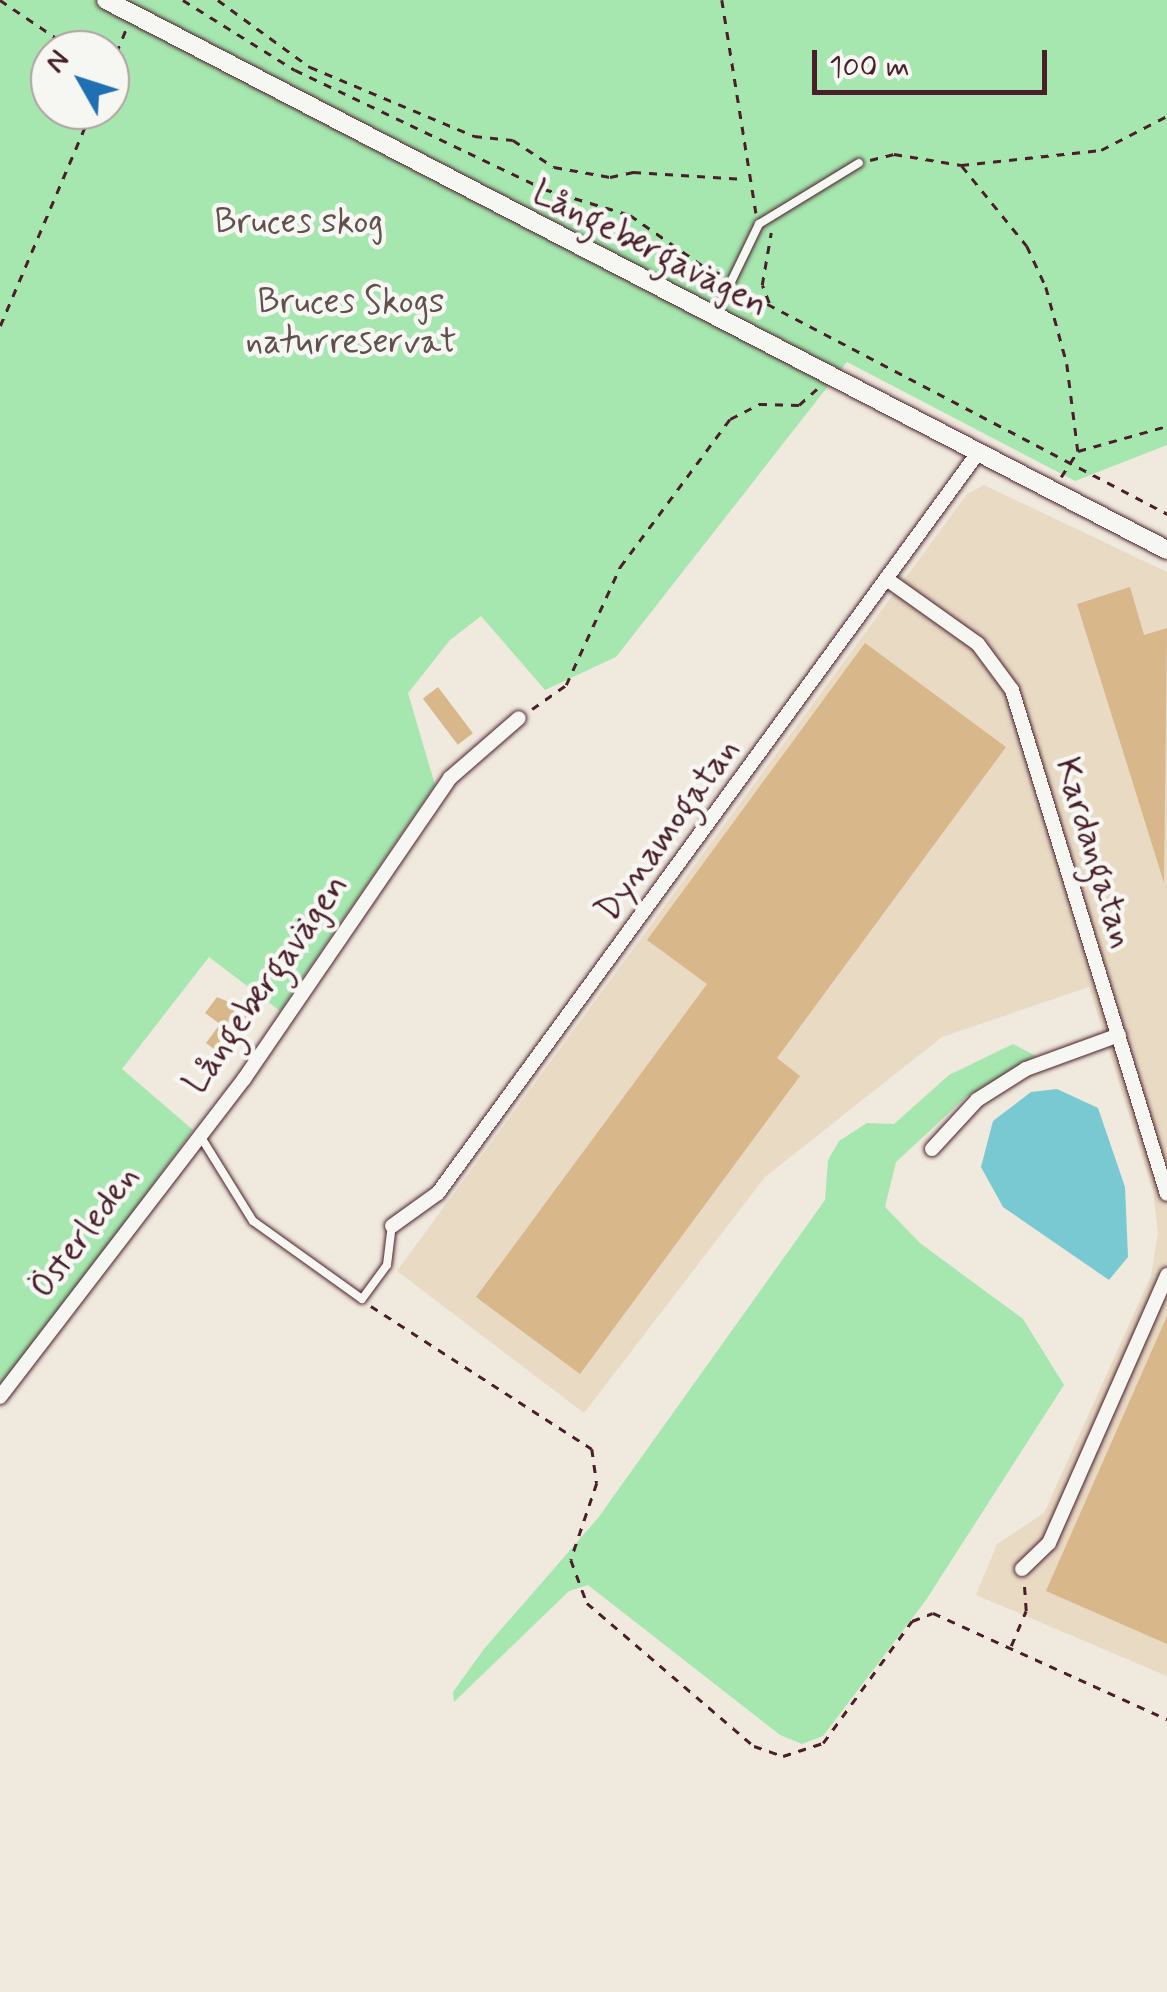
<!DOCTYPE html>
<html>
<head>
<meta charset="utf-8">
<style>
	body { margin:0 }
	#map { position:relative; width:1167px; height:1992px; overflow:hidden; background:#f0e9dd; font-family:Mynerve,sans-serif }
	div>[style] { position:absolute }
	.built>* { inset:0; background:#e9dac4 }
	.green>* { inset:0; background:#a6e7af }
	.water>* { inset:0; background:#78c9d1 }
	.building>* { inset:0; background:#d8b78a; transform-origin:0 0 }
	.path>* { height:2.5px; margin-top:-1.25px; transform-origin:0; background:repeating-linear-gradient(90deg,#4a1f2b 0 8px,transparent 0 16px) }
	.roads { filter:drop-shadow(0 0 2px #4a1f2b) drop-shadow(0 0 2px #4a1f2b) }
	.service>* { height:8px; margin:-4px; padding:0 4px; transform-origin:4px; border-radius:4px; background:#f6f6f2 }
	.minor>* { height:14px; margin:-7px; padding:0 7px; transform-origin:7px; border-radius:7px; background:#f6f6f2 }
	.tertiary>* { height:18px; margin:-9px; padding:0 9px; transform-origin:9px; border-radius:9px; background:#f6f6f2 }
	span { translate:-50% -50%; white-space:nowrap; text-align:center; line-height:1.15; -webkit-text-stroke:9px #f6f6f2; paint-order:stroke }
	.park-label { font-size:35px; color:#61514c }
	.street-label { font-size:35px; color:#4a1f2b }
	.north { position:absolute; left:30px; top:30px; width:100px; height:100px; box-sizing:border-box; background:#f6f6f2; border:2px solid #b1a0a2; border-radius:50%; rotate:309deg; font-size:28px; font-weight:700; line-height:40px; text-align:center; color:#4a1f2b }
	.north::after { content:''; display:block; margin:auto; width:35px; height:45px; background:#1f6fb2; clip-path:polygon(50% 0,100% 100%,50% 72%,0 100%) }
	.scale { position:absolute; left:812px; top:50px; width:235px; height:45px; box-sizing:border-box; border:5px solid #4a1f2b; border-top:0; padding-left:12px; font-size:30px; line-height:35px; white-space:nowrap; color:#4a1f2b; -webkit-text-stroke:8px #f6f6f2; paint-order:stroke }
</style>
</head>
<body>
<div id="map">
	<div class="built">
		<div style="clip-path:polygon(984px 485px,1167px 572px,1167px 1676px,976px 1595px,997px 1544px,1044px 1513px,1151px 1276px,1158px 1233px,1153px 1191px,1089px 987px,942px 1037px,765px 1177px,584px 1413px,397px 1271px,967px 494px)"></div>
	</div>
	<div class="green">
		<div style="clip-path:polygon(evenodd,0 0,1167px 0,1167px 445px,1075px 481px,847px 362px,616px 657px,545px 690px,481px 616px,450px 640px,408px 693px,435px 785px,280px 1011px,209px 957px,122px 1069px,193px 1130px,0 1393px,0 0,50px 50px,110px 50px,110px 110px,50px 110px,50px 50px)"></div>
		<div style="clip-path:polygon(1013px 1044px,1036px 1056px,966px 1097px,896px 1162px,885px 1207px,920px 1243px,1023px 1319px,1064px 1385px,926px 1600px,823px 1736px,802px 1744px,780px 1735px,588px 1585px,569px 1591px,454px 1702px,453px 1692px,484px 1649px,598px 1518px,825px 1200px,828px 1160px,839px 1141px,867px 1123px,894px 1124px,949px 1075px)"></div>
	</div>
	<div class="water">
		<div style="clip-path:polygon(1057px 1089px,1098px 1108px,1125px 1187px,1128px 1257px,1109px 1280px,1003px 1207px,981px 1167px,993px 1121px,1031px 1092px)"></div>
	</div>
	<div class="building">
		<div style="clip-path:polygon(1130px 587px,1144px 635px,1167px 628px,1164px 883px,1077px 604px)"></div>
		<div style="clip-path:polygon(865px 643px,1006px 747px,777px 1058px,800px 1076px,580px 1374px,476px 1297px,707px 984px,647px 940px)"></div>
		<div style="left:438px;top:687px;width:58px;height:19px;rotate:53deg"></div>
		<div style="clip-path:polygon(217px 997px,250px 1011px,226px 1058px,206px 1043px,220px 1024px,205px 1013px)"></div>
		<div style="clip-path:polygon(1167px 1316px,1167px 1644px,1046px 1591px)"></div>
	</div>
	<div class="path">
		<div style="left:0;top:0;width:89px;rotate:34deg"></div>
		<div style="left:183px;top:0;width:132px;rotate:32deg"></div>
		<div style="left:295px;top:70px;width:276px;rotate:25.5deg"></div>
		<div style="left:544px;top:189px;width:90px;rotate:16.8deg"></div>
		<div style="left:630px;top:215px;width:108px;rotate:34.9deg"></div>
		<div style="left:218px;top:0;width:114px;rotate:36.1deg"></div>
		<div style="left:310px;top:67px;width:178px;rotate:22.8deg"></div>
		<div style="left:474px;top:136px;width:39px;rotate:6deg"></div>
		<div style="left:513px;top:140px;width:49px;rotate:33.4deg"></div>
		<div style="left:554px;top:167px;width:57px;rotate:10.1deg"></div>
		<div style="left:610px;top:177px;width:24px;rotate:-12deg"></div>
		<div style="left:633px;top:172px;width:112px;rotate:3.6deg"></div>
		<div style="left:722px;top:0;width:216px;rotate:80.9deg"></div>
		<div style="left:110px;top:68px;width:42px;rotate:-67.7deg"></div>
		<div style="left:870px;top:160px;width:25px;rotate:-14deg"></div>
		<div style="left:894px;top:154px;width:68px;rotate:9.3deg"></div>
		<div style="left:961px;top:165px;width:141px;rotate:-6.1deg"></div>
		<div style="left:1101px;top:150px;width:74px;rotate:-27.3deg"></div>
		<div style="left:962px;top:166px;width:103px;rotate:50.9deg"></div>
		<div style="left:1027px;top:246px;width:45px;rotate:65.1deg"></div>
		<div style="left:1046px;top:287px;width:80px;rotate:74.7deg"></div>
		<div style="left:1067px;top:364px;width:88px;rotate:82.8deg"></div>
		<div style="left:739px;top:289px;width:484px;rotate:27.7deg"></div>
		<div style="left:769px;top:303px;width:19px;rotate:-111deg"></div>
		<div style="left:762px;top:285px;width:53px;rotate:-80.2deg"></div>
		<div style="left:0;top:326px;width:235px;rotate:-66.9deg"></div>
		<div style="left:1061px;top:477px;width:31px;rotate:-57deg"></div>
		<div style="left:1078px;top:451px;width:92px;rotate:-15.7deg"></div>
		<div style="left:532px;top:709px;width:42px;rotate:-35.2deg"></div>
		<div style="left:566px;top:685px;width:130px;rotate:-65.4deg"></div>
		<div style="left:620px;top:567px;width:184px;rotate:-53.4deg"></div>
		<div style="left:730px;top:419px;width:33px;rotate:-27deg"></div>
		<div style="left:759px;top:404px;width:40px;rotate:1.4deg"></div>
		<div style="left:799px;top:405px;width:27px;rotate:-42deg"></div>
		<div style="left:371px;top:1306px;width:263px;rotate:32.9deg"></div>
		<div style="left:592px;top:1449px;width:34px;rotate:82deg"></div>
		<div style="left:597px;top:1483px;width:81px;rotate:108.7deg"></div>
		<div style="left:571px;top:1560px;width:46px;rotate:69.6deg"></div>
		<div style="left:587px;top:1603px;width:220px;rotate:40.6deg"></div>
		<div style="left:754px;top:1746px;width:31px;rotate:19deg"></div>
		<div style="left:783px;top:1756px;width:42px;rotate:-18deg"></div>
		<div style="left:823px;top:1743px;width:151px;rotate:-53.9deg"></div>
		<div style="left:912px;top:1621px;width:22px;rotate:-21deg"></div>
		<div style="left:933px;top:1613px;width:257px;rotate:24.4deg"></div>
		<div style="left:1011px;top:1646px;width:38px;rotate:-67deg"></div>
		<div style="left:1026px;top:1611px;width:28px;rotate:-94deg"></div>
	</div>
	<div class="roads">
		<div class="service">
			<div style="left:716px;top:313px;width:99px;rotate:-64.2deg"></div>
			<div style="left:759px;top:224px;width:117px;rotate:-31.4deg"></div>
			<div style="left:199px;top:1134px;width:102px;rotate:58.2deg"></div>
			<div style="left:253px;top:1221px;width:134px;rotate:35.6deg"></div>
			<div style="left:362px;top:1299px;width:42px;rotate:-53.7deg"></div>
			<div style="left:387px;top:1265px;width:39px;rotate:-83deg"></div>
		</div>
		<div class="minor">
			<div style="left:888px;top:580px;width:110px;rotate:35.4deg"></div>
			<div style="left:978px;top:644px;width:57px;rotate:53.5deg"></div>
			<div style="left:1012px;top:690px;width:527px;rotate:72.91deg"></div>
			<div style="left:932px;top:1149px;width:67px;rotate:-47.4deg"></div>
			<div style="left:977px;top:1100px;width:58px;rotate:-32.3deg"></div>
			<div style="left:1026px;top:1069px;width:99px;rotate:-20.1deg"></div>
			<div style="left:392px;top:1226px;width:57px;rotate:-35.7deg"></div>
			<div style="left:438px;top:1193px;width:915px;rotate:-53.89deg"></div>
			<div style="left:0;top:1397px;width:401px;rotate:-52.5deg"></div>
			<div style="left:244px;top:1079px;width:365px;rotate:-55.6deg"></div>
			<div style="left:450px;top:778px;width:91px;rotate:-41deg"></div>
			<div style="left:1022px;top:1569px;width:37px;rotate:-44deg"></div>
			<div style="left:1049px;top:1543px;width:293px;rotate:-66.2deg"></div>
		</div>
		<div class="tertiary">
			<div style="left:106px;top:0;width:1195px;rotate:27.4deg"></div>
		</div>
	</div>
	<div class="park-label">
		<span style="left:299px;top:222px">Bruces skog</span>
		<span style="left:351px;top:322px">Bruces Skogs<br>naturreservat</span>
	</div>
	<div class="street-label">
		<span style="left:650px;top:249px;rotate:27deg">Långebergavägen</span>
		<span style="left:668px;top:830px;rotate:-54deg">Dynamogatan</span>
		<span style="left:1094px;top:853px;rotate:73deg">Kardangatan</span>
		<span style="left:266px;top:984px;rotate:-55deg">Långebergavägen</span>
		<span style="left:85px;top:1232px;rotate:-53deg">Österleden</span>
	</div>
	<div class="north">N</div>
	<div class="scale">100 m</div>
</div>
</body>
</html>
